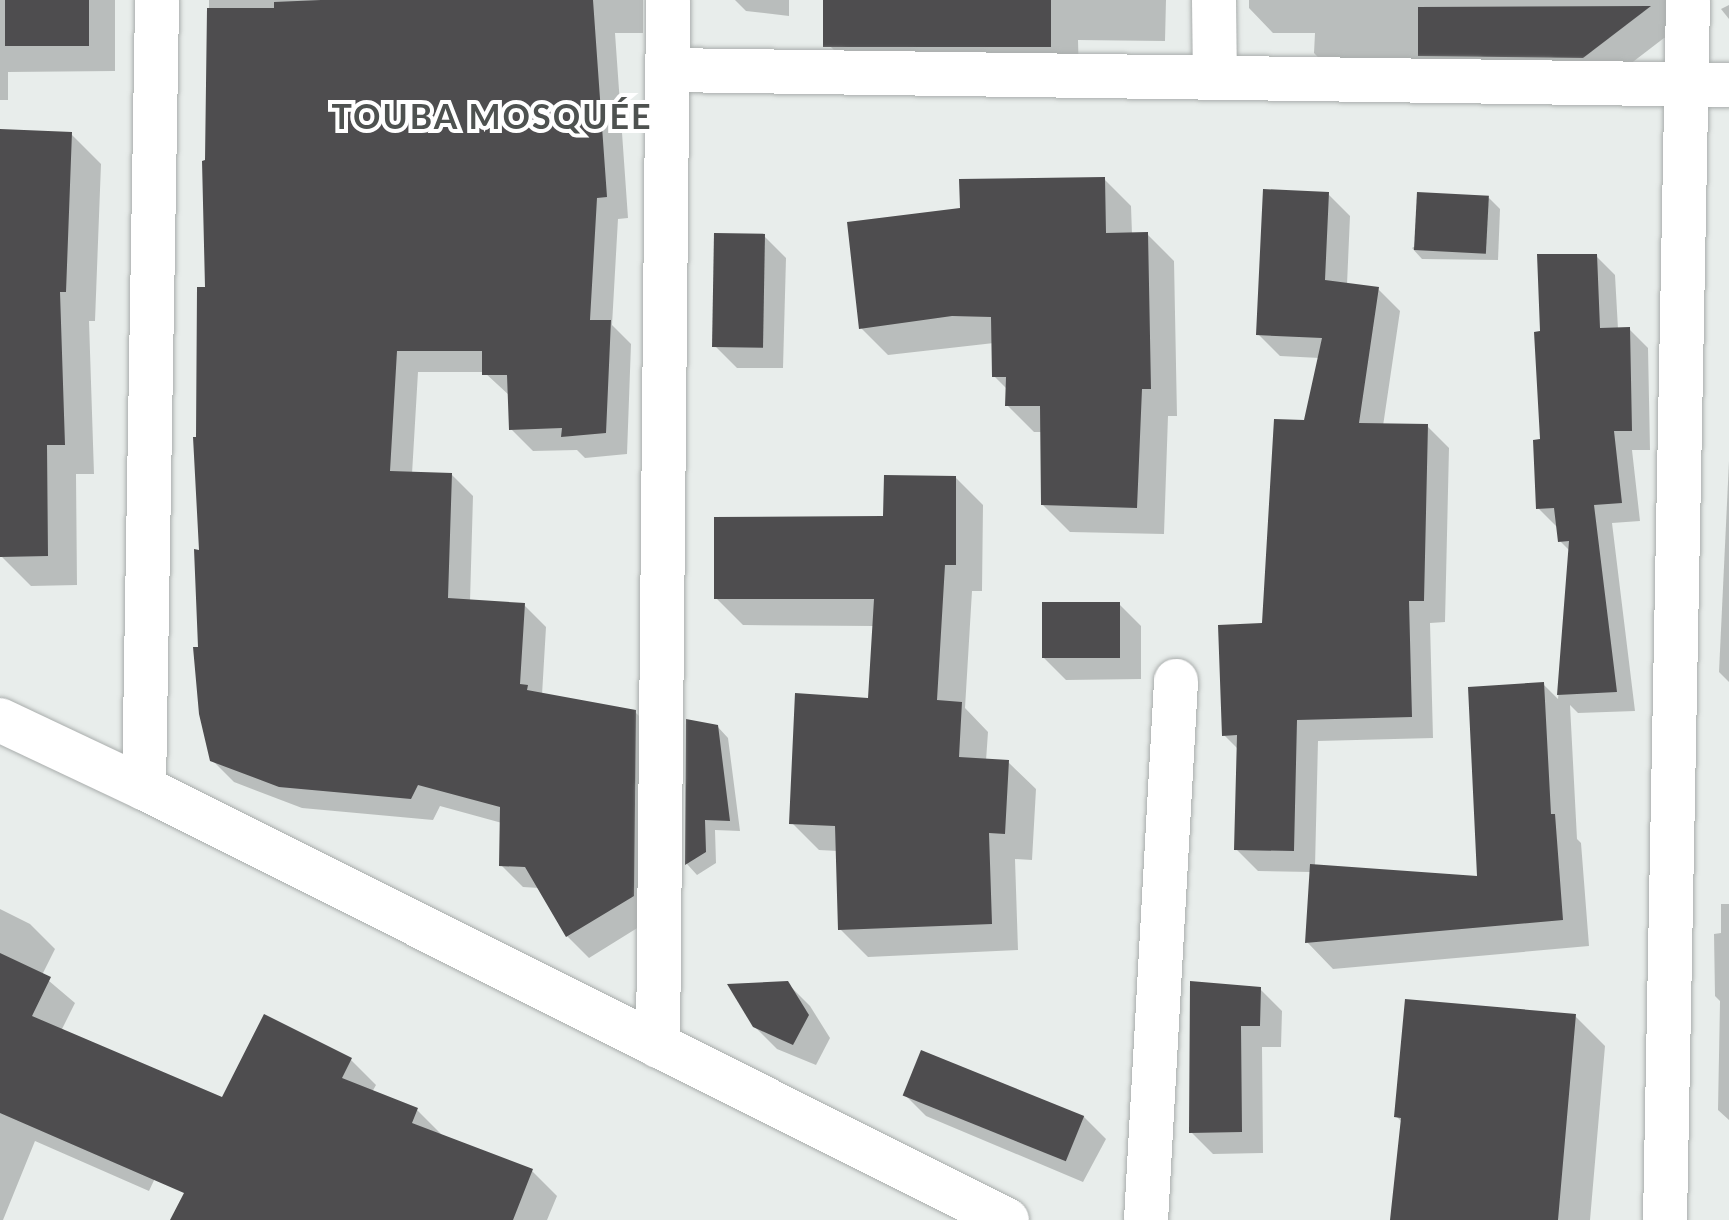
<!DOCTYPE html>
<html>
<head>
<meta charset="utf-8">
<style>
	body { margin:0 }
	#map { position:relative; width:1729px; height:1220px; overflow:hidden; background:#e8edeb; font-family:Lato,sans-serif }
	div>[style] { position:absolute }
	.shadow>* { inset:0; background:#0003 }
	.building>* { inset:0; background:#4e4d4f; transform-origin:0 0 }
	.roads { filter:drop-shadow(0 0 2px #a9adac) drop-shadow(0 0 2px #a9adac) }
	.minor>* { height:44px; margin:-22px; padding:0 22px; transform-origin:22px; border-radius:22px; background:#fff }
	span { translate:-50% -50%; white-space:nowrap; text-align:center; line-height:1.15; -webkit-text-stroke:8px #fff; paint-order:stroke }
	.district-label { font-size:34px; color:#4e5250; font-weight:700; letter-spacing:2px }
</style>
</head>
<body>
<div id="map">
	<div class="shadow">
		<div style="clip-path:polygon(0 0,115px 0,115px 71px,8px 72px,8px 100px,0 100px)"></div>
		<div style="clip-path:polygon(209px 0,643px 0,643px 33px,615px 33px,628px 218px,618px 219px,612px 325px,631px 344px,627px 454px,585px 458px,577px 450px,533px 451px,511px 429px,510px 396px,484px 372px,418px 372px,412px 474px,452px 475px,473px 496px,470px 602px,524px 605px,546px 627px,542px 695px,635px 712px,657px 734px,655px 917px,589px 958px,567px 936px,539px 888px,523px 887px,501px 865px,502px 823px,440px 806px,433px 820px,302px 808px,234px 782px,212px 760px,200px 648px,198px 438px,207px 290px)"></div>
		<div style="clip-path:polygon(735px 0,789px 0,789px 16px,746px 11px)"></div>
		<div style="clip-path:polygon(825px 0,1166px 0,1165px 41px,1078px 40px,1079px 78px,858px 75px,830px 46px)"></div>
		<div style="clip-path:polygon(1249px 0,1688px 0,1686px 36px,1664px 38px,1608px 81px,1338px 78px,1314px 53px,1315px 33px,1273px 33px,1249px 8px)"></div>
		<div style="clip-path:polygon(1729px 5px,1729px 19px,1721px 9px)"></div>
		<div style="clip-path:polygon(0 131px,71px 134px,101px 164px,95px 321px,89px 321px,94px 474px,76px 474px,77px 585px,31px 586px,1px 556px)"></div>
		<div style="clip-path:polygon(1104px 179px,1131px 206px,1132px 234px,1147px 234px,1174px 261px,1177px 416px,1168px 416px,1164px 534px,1070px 532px,1043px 505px,1042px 432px,1034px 432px,1007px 405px,1008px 390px,994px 376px,994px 343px,888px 355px,861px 328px,962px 209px)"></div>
		<div style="clip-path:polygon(1328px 194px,1350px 216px,1347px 285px,1378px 289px,1400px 311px,1383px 426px,1427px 426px,1449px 448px,1445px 622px,1430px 623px,1433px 738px,1318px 741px,1315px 867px,1479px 878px,1543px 684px,1558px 699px,1571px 552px,1560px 541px,1558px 528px,1538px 508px,1543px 333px,1596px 256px,1615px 275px,1618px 329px,1629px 329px,1648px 348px,1650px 450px,1632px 450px,1640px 521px,1612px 523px,1635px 711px,1578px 713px,1570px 705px,1577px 839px,1581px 843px,1589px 946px,1333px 969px,1307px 942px,1311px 872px,1258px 871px,1236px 849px,1239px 750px,1224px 735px,1264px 625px,1320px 358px,1280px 356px,1258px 334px)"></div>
		<div style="clip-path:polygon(1489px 198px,1500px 209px,1498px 260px,1422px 259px,1412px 248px)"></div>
		<div style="clip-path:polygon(764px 236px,786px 258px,783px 368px,737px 368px,715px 346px)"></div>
		<div style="clip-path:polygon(1729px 461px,1729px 682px,1719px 672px)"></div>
		<div style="clip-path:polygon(956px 478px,983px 505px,982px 591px,972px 591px,965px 708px,988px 732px,986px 761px,1008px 762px,1036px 789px,1032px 860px,1015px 859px,1018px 950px,868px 957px,840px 929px,838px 851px,819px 850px,792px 823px,870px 700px,874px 626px,743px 625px,716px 598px,885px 518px)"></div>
		<div style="clip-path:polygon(1119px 604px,1141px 626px,1141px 679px,1066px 680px,1044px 658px)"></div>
		<div style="clip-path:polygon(688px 721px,717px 726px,728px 738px,740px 831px,715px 830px,716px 863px,697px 875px,687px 864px)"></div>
		<div style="clip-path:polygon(1721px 904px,1729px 904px,1729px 1120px,1718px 1110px,1720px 1001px,1715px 996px,1714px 934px,1721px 933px)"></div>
		<div style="clip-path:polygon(0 909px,30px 924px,55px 949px,42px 975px,75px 1003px,61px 1031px,223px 1100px,351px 1060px,376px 1085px,372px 1092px,417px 1110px,442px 1135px,532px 1171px,557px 1196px,547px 1220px,309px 1220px,163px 1161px,149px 1191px,35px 1141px,3px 1220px,0 1220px)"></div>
		<div style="clip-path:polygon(787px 983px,810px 1006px,830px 1038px,816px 1065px,777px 1049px,754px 1026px)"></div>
		<div style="clip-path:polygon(1192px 983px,1260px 989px,1282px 1011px,1281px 1047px,1262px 1047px,1263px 1153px,1213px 1154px,1191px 1132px)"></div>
		<div style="clip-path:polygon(1575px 1016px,1605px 1046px,1590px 1220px,1392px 1220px,1403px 1123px,1396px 1116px)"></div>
		<div style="clip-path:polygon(922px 1052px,1084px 1117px,1106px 1139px,1083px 1182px,926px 1116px,904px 1094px)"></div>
	</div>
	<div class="building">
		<div style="left:5px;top:0;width:84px;height:46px"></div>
		<div style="clip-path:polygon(321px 0,593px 0,607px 197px,597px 198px,590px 320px,611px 320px,606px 433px,561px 437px,562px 428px,509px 430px,507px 375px,482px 375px,482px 351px,397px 351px,390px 471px,452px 473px,448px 598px,525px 603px,520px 684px,528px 685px,527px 690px,636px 710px,634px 896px,566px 937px,525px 867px,499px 866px,500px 807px,418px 785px,411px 799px,279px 787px,210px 761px,199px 714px,193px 647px,198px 647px,194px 549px,199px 550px,193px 437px,196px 437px,197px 287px,205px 287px,202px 161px,205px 160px,207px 8px,274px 8px,274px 2px)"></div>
		<div style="left:823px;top:0;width:228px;height:47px"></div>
		<div style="clip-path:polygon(1651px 6px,1583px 58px,1418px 56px,1418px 7px)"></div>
		<div style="clip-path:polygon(0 129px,72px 132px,66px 292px,60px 292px,65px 445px,47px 445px,48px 556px,0 557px)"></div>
		<div style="clip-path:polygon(1105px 177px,1106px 233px,1148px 232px,1151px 389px,1142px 389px,1137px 508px,1041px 505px,1040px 406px,1005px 406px,1006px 377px,992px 377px,991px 317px,952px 316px,859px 329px,847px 222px,960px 208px,959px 179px)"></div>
		<div style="clip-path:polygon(1263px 189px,1329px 192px,1325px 280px,1379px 287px,1359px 423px,1428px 424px,1424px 601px,1409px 601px,1412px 717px,1297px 720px,1294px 851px,1234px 850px,1237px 735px,1222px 736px,1218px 625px,1262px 623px,1274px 419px,1304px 420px,1322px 338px,1256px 335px)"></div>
		<div style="left:1417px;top:192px;width:72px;height:58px;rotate:3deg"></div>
		<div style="left:714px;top:233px;width:51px;height:114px;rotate:1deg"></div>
		<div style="clip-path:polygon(1537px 254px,1597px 254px,1600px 328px,1630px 327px,1632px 431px,1614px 431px,1622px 503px,1594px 505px,1617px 692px,1557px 695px,1569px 541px,1558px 542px,1554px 508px,1536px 509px,1533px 440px,1540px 439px,1534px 332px,1540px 331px)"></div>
		<div style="clip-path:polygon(884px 475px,956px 476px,956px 565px,945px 565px,937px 700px,962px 702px,959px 757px,1009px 760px,1005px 834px,989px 833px,992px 924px,838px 930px,835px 826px,789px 824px,795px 693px,868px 698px,874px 599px,714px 599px,714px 517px,883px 516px)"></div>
		<div style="left:1120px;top:602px;width:56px;height:78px;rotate:90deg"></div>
		<div style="clip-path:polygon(1544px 682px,1551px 814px,1555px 814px,1563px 920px,1305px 943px,1310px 864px,1477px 876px,1468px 687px)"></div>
		<div style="clip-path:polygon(686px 719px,718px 725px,730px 821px,705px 820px,706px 852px,685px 865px)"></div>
		<div style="clip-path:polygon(0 953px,51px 977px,32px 1016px,222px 1097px,264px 1014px,352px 1058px,342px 1078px,418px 1108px,412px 1123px,533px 1169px,513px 1220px,170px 1220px,184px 1193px,0 1113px)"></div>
		<div style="clip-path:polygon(788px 981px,809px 1015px,793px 1045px,753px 1027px,727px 984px)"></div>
		<div style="clip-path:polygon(1190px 981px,1261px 987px,1260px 1026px,1241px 1026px,1242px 1132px,1189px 1133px)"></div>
		<div style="clip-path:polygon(1405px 999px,1576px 1014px,1558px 1220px,1390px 1220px,1401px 1118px,1394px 1117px)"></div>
		<div style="left:921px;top:1050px;width:176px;height:49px;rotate:22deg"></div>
	</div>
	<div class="roads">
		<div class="minor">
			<div style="left:1214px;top:0;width:77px;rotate:89.3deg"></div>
			<div style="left:667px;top:70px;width:1062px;rotate:0.81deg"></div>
			<div style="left:0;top:720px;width:159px;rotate:25.3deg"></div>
			<div style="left:144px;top:788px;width:965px;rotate:26.59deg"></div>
			<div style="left:144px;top:788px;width:788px;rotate:-89.05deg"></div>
			<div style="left:658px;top:1046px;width:1046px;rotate:-89.45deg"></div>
			<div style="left:1146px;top:1220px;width:540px;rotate:-86.81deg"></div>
			<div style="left:1665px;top:1220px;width:1220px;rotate:-88.92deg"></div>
		</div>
	</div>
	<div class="district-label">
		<span style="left:492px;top:116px">TOUBA MOSQUÉE</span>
	</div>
</div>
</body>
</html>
